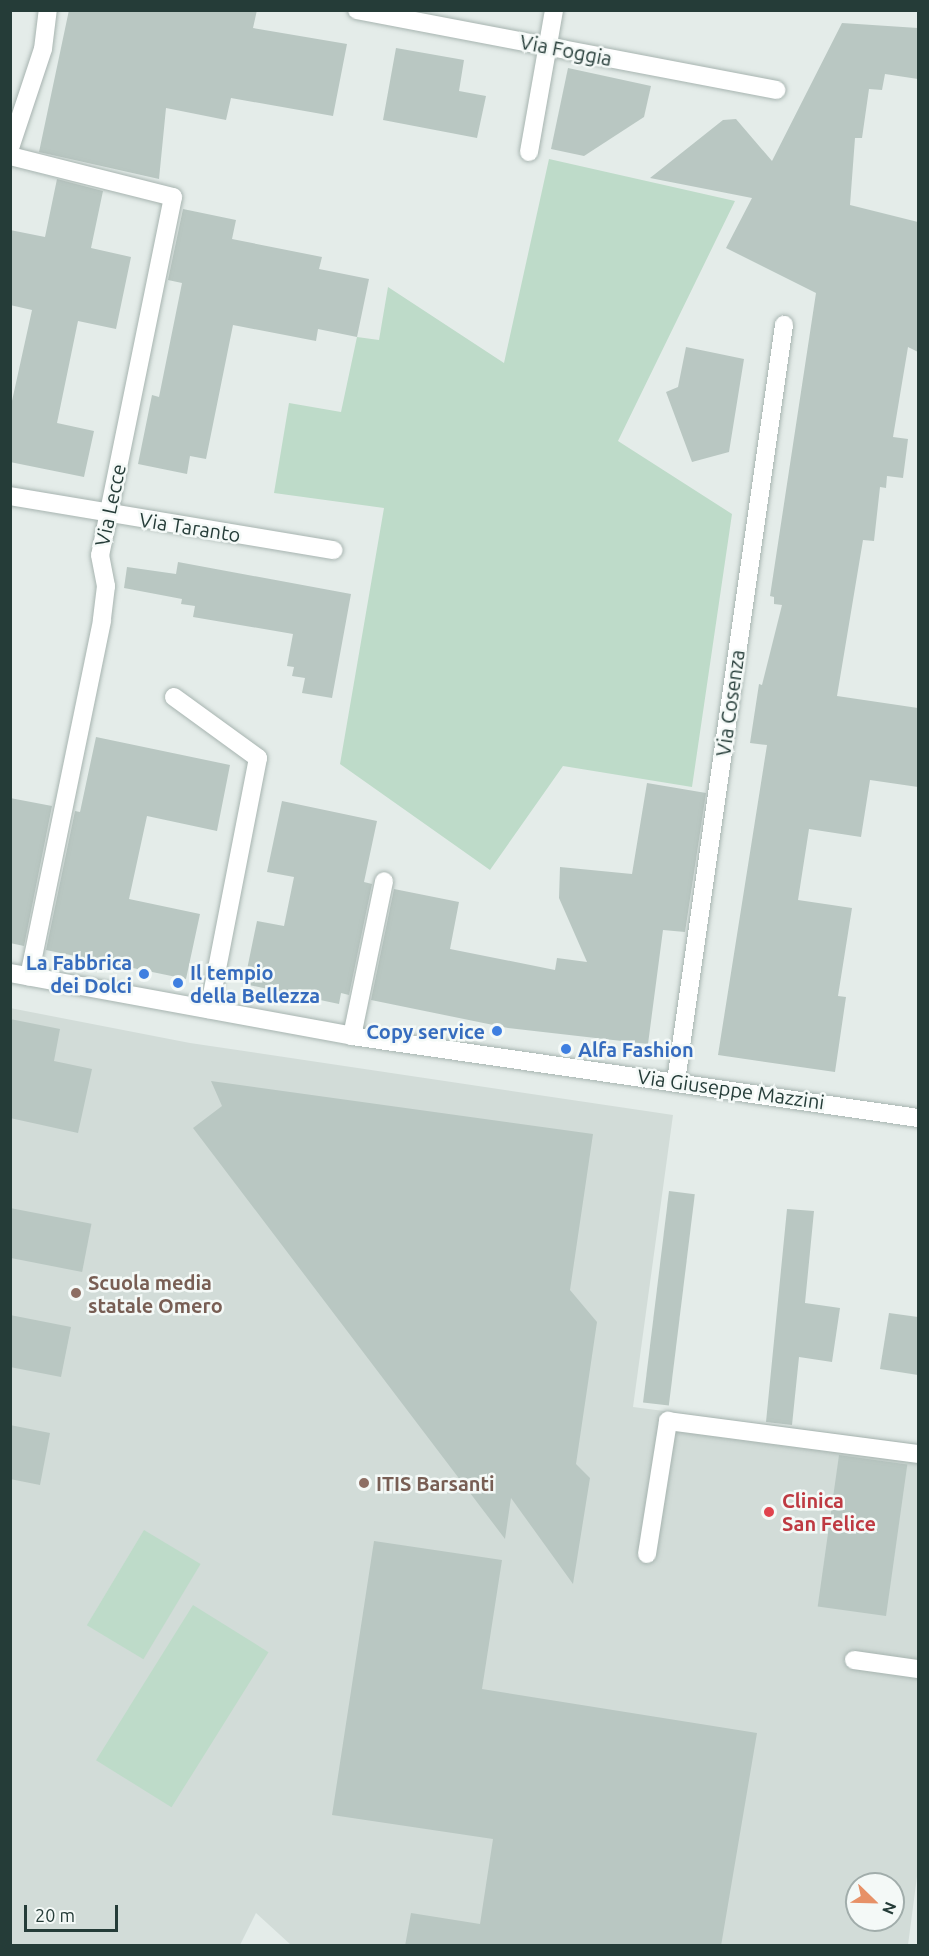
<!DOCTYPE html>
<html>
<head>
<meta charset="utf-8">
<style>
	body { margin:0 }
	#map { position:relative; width:929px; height:1956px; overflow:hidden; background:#e4ece9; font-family:Ubuntu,sans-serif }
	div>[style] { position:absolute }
	.built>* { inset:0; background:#d2dcd8 }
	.green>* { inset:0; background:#bedbc9; transform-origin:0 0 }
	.building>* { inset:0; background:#b9c7c2; transform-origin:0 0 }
	.roads { filter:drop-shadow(0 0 2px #a7b4b0) drop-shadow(0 0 2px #a7b4b0) }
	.minor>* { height:18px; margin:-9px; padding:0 9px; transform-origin:9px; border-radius:9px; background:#fff }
	.dots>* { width:16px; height:16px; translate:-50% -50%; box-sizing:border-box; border:3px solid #f4f9f7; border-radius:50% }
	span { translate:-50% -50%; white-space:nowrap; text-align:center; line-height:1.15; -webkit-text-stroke:5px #f4f9f7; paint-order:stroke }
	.street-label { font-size:20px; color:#253c38 }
	.shop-label { font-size:20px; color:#366cbe; font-weight:700 }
	.right { translate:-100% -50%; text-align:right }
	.left { translate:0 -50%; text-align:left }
	.education-label { font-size:20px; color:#785e54; font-weight:700 }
	.health-label { font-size:20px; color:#be3a42; font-weight:700 }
	.frame { position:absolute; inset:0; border:12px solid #253c38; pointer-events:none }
	.north { position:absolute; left:845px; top:1872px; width:60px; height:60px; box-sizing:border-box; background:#f4f9f7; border:2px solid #a1adab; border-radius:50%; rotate:113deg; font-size:16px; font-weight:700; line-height:24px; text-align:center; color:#253c38 }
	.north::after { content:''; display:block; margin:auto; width:21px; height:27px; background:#e79167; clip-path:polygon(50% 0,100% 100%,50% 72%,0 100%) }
	.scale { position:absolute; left:24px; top:1905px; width:94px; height:27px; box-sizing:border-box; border:3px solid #253c38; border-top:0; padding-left:8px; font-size:18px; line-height:21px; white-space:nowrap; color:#253c38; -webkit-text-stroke:4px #f4f9f7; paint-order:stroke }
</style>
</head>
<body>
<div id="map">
	<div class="built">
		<div style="clip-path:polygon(evenodd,10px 1008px,190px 1043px,673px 1115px,633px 1407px,918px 1444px,918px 1869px,908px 1945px,291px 1945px,256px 1913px,240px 1945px,11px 1945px,10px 1008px,857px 1884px,893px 1884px,893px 1920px,857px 1920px,857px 1884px)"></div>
	</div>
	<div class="green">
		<div style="clip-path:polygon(549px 159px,735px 201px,618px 441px,732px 514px,692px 787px,563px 766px,490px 870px,340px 764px,384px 508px,274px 493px,289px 403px,341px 412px,357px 337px,379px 340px,388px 287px,504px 363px)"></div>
		<div style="left:144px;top:1530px;width:66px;height:111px;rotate:31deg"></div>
		<div style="left:193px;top:1605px;width:89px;height:183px;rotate:32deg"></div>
	</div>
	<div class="building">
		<div style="clip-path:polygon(69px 10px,257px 10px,253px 28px,347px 44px,333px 116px,231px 98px,226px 120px,166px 108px,159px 179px,39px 152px)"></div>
		<div style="clip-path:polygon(842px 23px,918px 28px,918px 79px,885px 74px,882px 90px,869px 89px,862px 138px,855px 138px,850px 205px,918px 222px,918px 352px,908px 347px,893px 437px,908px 439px,903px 478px,887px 476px,886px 488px,880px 487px,874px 541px,863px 540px,837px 696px,918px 708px,918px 787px,870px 780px,861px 837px,809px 829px,798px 900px,852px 908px,838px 996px,846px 997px,835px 1072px,718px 1055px,767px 745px,750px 743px,759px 684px,762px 685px,782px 605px,774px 604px,774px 597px,770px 596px,816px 293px,726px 248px,752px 198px,650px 178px,723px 120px,736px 119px,772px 161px)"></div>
		<div style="clip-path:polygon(396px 48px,464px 60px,459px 91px,486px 96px,477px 138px,383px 120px)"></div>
		<div style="clip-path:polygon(568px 68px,651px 86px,644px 117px,584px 156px,551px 149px)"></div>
		<div style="clip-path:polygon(57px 179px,103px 191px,91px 248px,131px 257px,116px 329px,78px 321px,57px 423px,94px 431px,84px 477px,10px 462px,10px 410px,32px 310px,10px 305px,10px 230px,45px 237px)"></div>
		<div style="clip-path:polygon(183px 209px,236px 220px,232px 239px,322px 257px,319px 269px,369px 279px,357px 337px,318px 329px,316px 341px,233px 325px,206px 459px,190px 456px,187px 474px,138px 464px,152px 395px,159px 397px,182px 283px,168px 280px)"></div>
		<div style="clip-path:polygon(686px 347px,744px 359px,729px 452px,692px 462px,666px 392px,678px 387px)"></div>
		<div style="clip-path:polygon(178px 562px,351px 594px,332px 698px,302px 693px,305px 678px,292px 676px,294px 667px,287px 666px,293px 634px,193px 617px,195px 606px,181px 604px,182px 599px,124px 588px,127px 567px,176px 574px)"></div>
		<div style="clip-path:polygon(96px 737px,230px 765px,217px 831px,147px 816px,129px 899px,200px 914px,186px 979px,46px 950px,75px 811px,80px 812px)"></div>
		<div style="clip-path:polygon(647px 783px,706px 793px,685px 932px,663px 930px,648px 1044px,508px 1028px,371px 1000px,394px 889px,459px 902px,450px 949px,555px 970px,557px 958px,587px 962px,559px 898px,560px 867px,632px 874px)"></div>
		<div style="clip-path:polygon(10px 798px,52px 806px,24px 946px,10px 943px)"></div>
		<div style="clip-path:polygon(282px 801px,377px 821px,364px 882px,372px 884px,349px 995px,341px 993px,339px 1004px,244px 984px,257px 921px,284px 926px,294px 877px,267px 872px)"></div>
		<div style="clip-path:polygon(10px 1019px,60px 1029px,54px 1061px,92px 1069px,78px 1133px,10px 1118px)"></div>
		<div style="clip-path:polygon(211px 1081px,593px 1134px,570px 1290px,597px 1322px,576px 1464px,590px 1478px,573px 1584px,511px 1498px,505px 1539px,193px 1128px,222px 1106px)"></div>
		<div style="left:669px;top:1191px;width:26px;height:213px;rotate:7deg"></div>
		<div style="left:10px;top:1208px;width:83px;height:49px;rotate:11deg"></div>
		<div style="clip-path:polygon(787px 1209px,814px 1211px,805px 1303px,840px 1308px,832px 1362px,799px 1357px,792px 1425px,766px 1422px)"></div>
		<div style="clip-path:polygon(889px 1313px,918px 1317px,918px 1375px,880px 1369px)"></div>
		<div style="clip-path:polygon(10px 1315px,71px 1327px,61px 1377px,10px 1367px)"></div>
		<div style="clip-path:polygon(10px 1425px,50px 1433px,40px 1485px,10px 1479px)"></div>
		<div style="left:839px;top:1455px;width:69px;height:153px;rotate:8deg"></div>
		<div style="clip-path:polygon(374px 1541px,502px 1560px,482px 1689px,757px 1733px,721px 1946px,405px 1946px,411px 1913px,480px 1924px,493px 1839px,332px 1815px)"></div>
	</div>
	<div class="roads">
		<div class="minor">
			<div style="left:357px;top:10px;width:427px;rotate:10.8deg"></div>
			<div style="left:10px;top:148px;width:104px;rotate:-71.6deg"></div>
			<div style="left:43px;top:49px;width:39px;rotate:-83deg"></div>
			<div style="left:529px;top:152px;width:144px;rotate:-80deg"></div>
			<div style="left:10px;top:156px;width:168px;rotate:14.1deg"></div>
			<div style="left:173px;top:197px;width:365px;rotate:101.5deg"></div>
			<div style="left:100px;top:555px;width:32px;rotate:79deg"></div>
			<div style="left:106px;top:586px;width:35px;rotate:97deg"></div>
			<div style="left:102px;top:621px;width:363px;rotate:101.6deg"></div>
			<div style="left:10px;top:496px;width:328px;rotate:9.5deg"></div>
			<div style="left:174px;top:697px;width:104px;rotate:36deg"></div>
			<div style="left:258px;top:758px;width:256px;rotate:101deg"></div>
			<div style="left:10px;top:973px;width:348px;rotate:10.4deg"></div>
			<div style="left:352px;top:1036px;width:572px;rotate:8.24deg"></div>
			<div style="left:352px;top:1036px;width:158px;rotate:-78.3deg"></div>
			<div style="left:676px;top:1081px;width:764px;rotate:-81.87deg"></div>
			<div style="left:647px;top:1554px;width:135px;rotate:-81deg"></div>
			<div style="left:668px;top:1421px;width:252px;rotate:7.5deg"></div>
			<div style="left:854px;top:1660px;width:65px;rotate:8deg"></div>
		</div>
	</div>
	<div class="dots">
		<div style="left:144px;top:974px;background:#3f7fe0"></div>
		<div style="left:178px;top:983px;background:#3f7fe0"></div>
		<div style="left:497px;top:1031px;background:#3f7fe0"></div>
		<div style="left:566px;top:1049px;background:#3f7fe0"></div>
		<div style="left:76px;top:1293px;background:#8d6e63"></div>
		<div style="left:364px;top:1483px;background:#8d6e63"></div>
		<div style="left:769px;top:1512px;background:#e0444e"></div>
	</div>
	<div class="street-label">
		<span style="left:566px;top:50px;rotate:11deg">Via Foggia</span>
		<span style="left:110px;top:505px;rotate:-78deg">Via Lecce</span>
		<span style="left:190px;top:527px;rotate:9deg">Via Taranto</span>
		<span style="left:730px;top:703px;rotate:-82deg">Via Cosenza</span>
		<span style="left:731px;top:1089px;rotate:8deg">Via Giuseppe Mazzini</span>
	</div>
	<div class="shop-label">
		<span class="right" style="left:132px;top:974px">La Fabbrica<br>dei Dolci</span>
		<span class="left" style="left:190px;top:984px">Il tempio<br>della Bellezza</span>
		<span class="right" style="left:485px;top:1031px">Copy service</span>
		<span class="left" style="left:578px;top:1049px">Alfa Fashion</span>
	</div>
	<div class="education-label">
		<span class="left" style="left:88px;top:1294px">Scuola media<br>statale Omero</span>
		<span class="left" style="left:376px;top:1483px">ITIS Barsanti</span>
	</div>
	<div class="health-label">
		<span class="left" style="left:782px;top:1512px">Clinica<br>San Felice</span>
	</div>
	<div class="frame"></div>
	<div class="north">N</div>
	<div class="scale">20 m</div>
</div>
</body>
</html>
